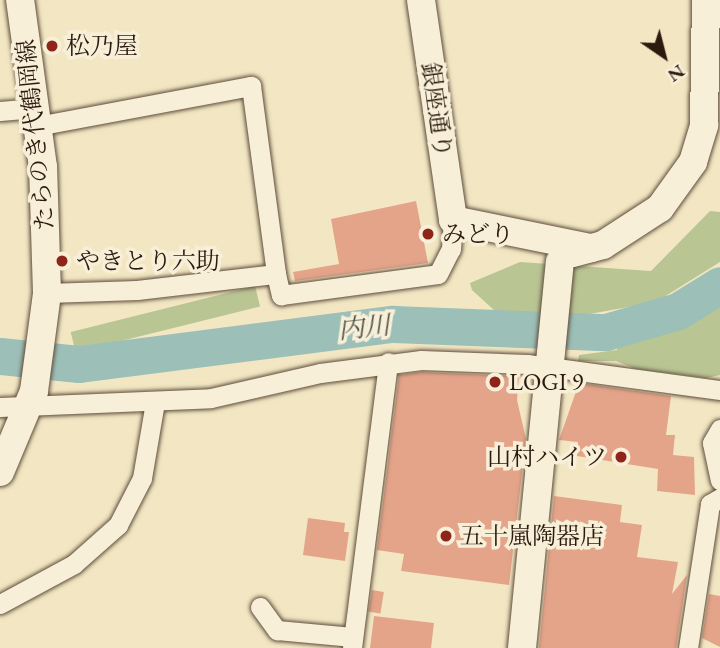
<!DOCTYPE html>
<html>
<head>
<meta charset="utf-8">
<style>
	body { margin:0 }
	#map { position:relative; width:720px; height:648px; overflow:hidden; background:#f3e7c3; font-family:"EB Garamond","Noto Serif JP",serif }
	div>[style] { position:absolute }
	.green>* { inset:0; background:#bac594; transform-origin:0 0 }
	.river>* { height:37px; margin:-18.5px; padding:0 18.5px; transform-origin:18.5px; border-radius:18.5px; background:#9cbfb8 }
	.building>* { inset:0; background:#e4a48a; transform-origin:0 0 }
	.roads { filter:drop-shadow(0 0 2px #5e4d3c) drop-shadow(0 0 2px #5e4d3c) }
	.street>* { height:19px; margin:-9.5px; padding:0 9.5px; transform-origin:9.5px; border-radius:9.5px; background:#f7efd8 }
	.secondary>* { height:28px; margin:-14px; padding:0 14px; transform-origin:14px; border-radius:14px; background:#f7efd8 }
	.dots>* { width:19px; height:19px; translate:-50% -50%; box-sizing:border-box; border:4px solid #f7efd8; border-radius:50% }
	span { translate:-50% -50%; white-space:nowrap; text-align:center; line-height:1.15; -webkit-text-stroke:7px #f7efd8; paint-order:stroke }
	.poi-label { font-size:24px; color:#2c1a0f }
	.left { translate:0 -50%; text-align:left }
	.right { translate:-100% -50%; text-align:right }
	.street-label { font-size:24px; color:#2c1a0f }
	.water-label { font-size:26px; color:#53544a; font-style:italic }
	.north { position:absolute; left:629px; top:21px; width:70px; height:70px; -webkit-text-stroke:5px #f7efd8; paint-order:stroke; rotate:145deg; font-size:19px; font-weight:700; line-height:28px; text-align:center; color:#2c1a0f }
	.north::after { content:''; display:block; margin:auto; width:24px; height:32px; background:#2c1a0f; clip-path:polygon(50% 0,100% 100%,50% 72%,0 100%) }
</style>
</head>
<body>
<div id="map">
	<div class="green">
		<div style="clip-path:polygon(710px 211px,720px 212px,720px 262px,656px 302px,584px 315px,496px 312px,472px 290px,470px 283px,520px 262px,651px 271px)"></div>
		<div style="left:255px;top:286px;width:21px;height:190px;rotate:76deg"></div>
		<div style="clip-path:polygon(720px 305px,720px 375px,706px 378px,636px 369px,616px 361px,578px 361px,579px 355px,617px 350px,617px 345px,668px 332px)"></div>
	</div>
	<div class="river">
		<div style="left:0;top:356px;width:79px;rotate:5.8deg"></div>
		<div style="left:79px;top:364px;width:317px;rotate:-7.3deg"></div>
		<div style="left:393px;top:324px;width:213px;rotate:2.2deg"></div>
		<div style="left:606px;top:332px;width:75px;rotate:-16.3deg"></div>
		<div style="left:678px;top:311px;width:49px;rotate:-31.8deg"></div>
	</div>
	<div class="building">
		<div style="clip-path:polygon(416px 201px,428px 263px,295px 281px,293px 272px,339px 264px,331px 219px)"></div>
		<div style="clip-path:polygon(422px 372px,519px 376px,517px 400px,526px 439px,509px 585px,401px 571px,404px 554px,377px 550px,399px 375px)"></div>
		<div style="clip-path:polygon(579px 383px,671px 396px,666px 435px,675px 435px,673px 455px,694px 457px,695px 495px,657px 491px,658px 469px,577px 456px,578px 442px,559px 440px)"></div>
		<div style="clip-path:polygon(554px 496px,622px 505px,620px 522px,642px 525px,637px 557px,678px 562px,672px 594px,687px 575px,676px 648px,539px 648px)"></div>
		<div style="clip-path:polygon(308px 518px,345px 523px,344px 532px,349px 532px,345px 561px,303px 555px)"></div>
		<div style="left:372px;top:590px;width:12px;height:22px;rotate:9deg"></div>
		<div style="clip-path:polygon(709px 594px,720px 596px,720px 647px,702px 638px)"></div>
		<div style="clip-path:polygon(374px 616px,434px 623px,431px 648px,370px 648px)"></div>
	</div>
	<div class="roads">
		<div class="street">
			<div style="left:0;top:111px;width:35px;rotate:-5deg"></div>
			<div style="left:37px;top:126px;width:218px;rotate:-10.6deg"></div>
			<div style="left:251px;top:86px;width:190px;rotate:82.4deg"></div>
			<div style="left:47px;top:293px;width:90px;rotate:-1.9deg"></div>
			<div style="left:137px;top:290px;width:140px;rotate:-6.6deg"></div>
			<div style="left:276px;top:274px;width:22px;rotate:77deg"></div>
			<div style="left:281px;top:295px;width:158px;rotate:-7.6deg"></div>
			<div style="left:438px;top:274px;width:28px;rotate:-63deg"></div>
			<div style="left:451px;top:249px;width:29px;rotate:-86deg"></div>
			<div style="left:0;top:407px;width:211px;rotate:-2.4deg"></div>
			<div style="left:211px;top:398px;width:112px;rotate:-12.9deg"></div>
			<div style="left:320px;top:373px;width:102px;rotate:-7.3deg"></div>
			<div style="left:421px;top:360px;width:106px;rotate:2.2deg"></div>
			<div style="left:527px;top:364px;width:195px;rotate:7.7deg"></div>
			<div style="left:720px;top:429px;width:16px;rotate:120deg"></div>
			<div style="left:712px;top:443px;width:38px;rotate:78deg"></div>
			<div style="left:0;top:604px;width:84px;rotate:-28.4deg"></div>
			<div style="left:74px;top:564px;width:59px;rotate:-41.6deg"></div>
			<div style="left:118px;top:525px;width:53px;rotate:-62.9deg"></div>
			<div style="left:142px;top:478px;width:77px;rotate:-80.3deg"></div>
			<div style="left:260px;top:607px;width:29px;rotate:54deg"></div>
			<div style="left:277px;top:630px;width:76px;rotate:5.3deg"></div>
			<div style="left:352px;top:648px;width:288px;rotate:-82.8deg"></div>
			<div style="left:688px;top:648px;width:146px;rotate:-81.3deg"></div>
			<div style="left:710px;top:504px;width:12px;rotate:-31deg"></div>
		</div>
		<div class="secondary">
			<div style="left:421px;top:0;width:222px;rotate:81.7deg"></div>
			<div style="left:453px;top:220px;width:141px;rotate:11.5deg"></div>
			<div style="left:573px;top:253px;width:31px;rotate:-15deg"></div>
			<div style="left:603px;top:245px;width:68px;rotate:-33deg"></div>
			<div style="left:660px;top:208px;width:57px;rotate:-54.3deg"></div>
			<div style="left:693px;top:162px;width:39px;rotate:-73deg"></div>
			<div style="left:704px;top:125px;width:125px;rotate:-89.1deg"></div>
			<div style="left:0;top:472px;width:88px;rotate:-67.2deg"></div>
			<div style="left:34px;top:391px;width:99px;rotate:-82.4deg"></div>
			<div style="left:47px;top:293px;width:126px;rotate:-91.8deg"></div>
			<div style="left:43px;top:167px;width:169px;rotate:-97.8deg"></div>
			<div style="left:522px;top:648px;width:388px;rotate:-84.4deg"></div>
		</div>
	</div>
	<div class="dots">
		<div style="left:52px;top:46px;background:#8f2418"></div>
		<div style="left:428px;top:234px;background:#8f2418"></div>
		<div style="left:62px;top:261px;background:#8f2418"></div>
		<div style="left:495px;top:382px;background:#8f2418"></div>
		<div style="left:621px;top:457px;background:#8f2418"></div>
		<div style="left:446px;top:536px;background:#8f2418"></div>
	</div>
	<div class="poi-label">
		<span class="left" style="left:66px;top:46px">松乃屋</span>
		<span class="left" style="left:442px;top:234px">みどり</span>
		<span class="left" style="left:76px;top:261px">やきとり六助</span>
		<span class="left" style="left:509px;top:382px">LOGI 9</span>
		<span class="right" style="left:607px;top:457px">山村ハイツ</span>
		<span class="left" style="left:460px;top:536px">五十嵐陶器店</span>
	</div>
	<div class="street-label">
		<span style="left:437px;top:110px;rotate:82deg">銀座通り</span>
		<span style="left:35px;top:135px;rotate:-96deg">たらのき代鶴岡線</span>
	</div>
	<div class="water-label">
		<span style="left:364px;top:328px;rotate:-6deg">内川</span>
	</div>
	<div class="north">N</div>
</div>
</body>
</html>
